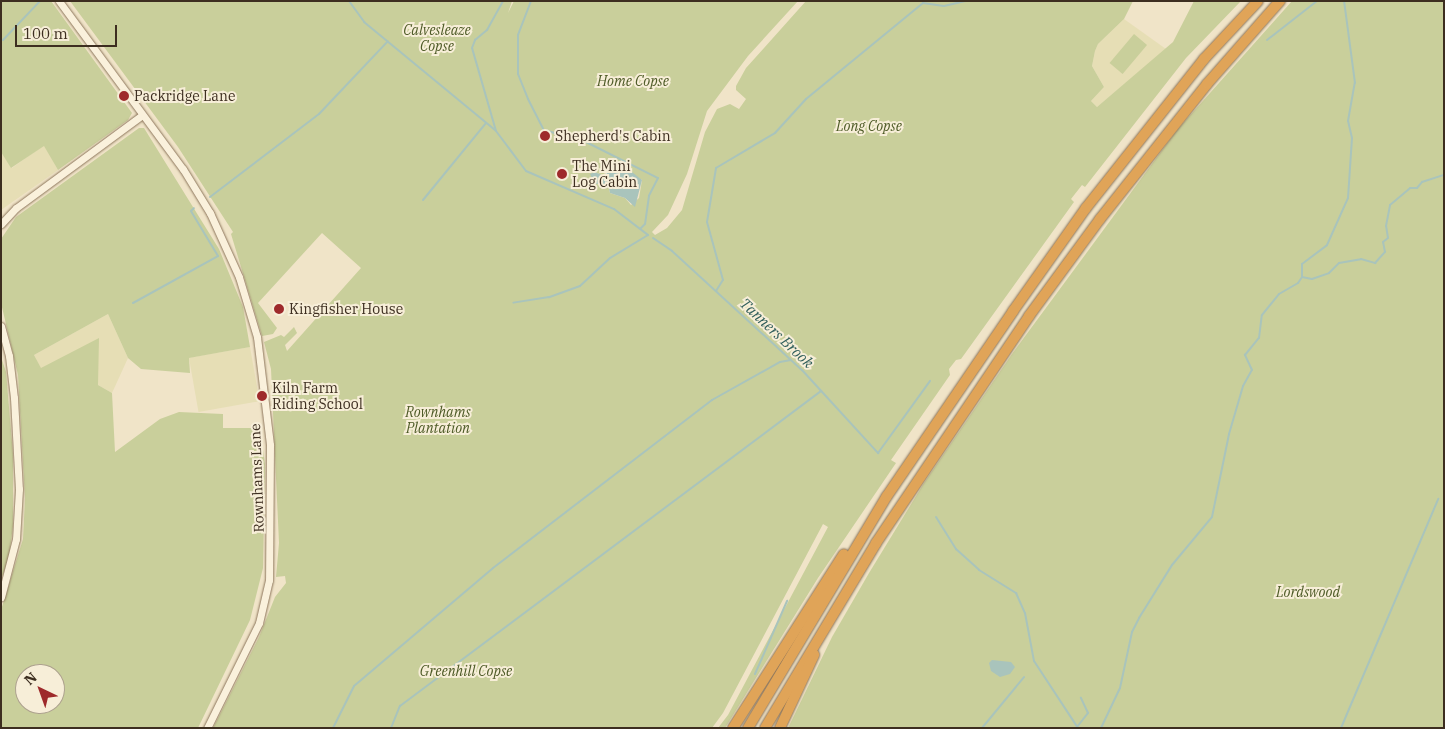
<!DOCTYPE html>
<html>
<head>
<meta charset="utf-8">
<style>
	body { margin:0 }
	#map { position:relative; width:1445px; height:729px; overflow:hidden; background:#f0e4c8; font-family:"IBM Plex Serif",serif }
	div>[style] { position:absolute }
	.farmland>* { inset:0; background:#e6deb5; transform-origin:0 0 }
	.green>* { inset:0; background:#c9cf9b; transform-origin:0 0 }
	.water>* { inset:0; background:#a9c4bc }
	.stream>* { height:2px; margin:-1px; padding:0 1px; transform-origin:1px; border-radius:1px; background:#a9c4bc }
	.roads { filter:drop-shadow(0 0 1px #8d765c) drop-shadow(0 0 1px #8d765c) }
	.minor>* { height:7px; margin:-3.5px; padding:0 3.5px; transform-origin:3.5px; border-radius:3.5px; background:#faf1dc }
	.highway>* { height:10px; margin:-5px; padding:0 5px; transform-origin:5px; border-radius:5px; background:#e0a458 }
	.dots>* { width:14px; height:14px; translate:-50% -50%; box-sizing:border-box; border:2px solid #f7eed8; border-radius:50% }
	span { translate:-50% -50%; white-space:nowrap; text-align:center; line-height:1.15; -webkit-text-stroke:4px #f7eed8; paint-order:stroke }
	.park-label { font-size:14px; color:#4d5a26; font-style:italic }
	.poi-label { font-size:14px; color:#3d2e20 }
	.left { translate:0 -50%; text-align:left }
	.street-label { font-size:14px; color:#3d2e20 }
	.water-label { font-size:15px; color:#2f5d5a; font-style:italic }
	.frame { position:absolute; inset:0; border:2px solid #3d2e20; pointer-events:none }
	.north { position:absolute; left:15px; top:664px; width:50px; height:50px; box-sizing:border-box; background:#f7eed8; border:1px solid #ada18e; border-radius:50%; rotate:318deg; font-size:14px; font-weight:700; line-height:20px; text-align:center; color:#3d2e20 }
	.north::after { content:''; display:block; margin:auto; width:18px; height:22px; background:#9e2a2b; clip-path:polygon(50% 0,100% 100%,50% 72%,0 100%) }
	.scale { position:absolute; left:15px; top:25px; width:102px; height:22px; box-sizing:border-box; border:2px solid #3d2e20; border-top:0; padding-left:6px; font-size:15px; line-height:18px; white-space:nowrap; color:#3d2e20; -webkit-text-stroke:4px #f7eed8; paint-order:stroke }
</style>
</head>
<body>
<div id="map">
	<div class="farmland">
		<div style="clip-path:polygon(1124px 19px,1166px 49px,1097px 107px,1091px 101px,1104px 87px,1092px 66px,1095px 51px,1098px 44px)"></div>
		<div style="clip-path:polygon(44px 145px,58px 170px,1px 210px,1px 152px,12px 168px)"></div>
		<div style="clip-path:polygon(108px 314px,128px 358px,112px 393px,98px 385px,41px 369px,34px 355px)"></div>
		<div style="left:250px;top:347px;width:55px;height:62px;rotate:80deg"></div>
	</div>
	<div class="green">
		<div style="clip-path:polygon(1px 1px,51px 1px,132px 113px,128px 120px,58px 170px,44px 146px,11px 168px,1px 152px)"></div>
		<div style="clip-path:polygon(evenodd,70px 1px,512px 1px,508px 13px,514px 1px,798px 1px,748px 56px,707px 111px,687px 174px,668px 215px,652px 232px,655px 235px,667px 228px,682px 210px,705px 132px,717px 109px,730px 104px,739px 109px,746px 99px,736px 90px,736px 86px,746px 68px,806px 1px,1133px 1px,1124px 19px,1098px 44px,1095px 51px,1092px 66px,1104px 87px,1091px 101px,1097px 107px,1173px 42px,1194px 1px,1241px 1px,1186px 58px,1085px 187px,1082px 185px,1071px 199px,1074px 202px,961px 359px,956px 360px,949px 369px,950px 375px,891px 460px,896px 463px,818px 578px,725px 728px,718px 728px,728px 715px,828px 527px,823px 524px,723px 713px,712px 728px,213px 728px,259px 637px,275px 597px,286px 583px,285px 576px,276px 577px,279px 543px,271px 369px,264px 342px,281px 335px,284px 337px,294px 327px,297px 333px,285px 345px,287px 351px,361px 268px,322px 233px,258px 303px,277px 328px,273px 334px,262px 336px,231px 234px,233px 232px,178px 147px,70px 1px,616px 165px,642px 180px,639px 198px,631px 205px,625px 198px,610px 193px,608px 183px,598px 185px,595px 172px,604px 176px,605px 171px,616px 165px)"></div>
		<div style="clip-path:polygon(1292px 1px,1444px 1px,1444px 728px,788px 728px,832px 637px,869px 573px,924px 483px,1012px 354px,1177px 130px)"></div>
		<div style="left:1134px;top:34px;width:17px;height:38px;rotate:40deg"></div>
		<div style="clip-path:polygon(evenodd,139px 128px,144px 128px,219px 249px,243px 307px,250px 347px,189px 358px,190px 373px,141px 369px,128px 358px,108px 314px,34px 355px,41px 368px,99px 338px,98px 385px,112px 393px,115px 452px,160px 419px,179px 412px,223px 414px,223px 428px,260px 428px,265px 464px,263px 568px,250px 620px,198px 728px,1px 728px,1px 610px,23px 539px,25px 498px,18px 375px,1px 303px,1px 239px,16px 217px,139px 128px,25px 674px,55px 674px,55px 704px,25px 704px,25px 674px)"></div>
		<div style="clip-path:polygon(1px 357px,6px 372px,13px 454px,13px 526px,9px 557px,1px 580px)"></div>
	</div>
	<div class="water">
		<div style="clip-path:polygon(604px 161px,615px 163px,619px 169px,627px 168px,642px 180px,635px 207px,625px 198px,610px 193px,608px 184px,595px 184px,590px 174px,595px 172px,604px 176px,606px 173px,600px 165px)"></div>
		<div style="clip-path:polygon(992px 660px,1011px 662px,1015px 667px,1010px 674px,1000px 677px,991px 671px,989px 663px)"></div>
	</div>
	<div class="stream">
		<div style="left:349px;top:1px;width:26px;rotate:54deg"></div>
		<div style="left:364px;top:22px;width:171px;rotate:39.5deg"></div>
		<div style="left:496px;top:131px;width:50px;rotate:53.1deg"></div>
		<div style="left:526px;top:171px;width:96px;rotate:23.4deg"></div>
		<div style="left:614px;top:209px;width:43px;rotate:37.4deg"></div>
		<div style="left:648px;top:235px;width:44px;rotate:148.8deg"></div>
		<div style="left:610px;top:258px;width:41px;rotate:137deg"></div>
		<div style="left:580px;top:286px;width:33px;rotate:160deg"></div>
		<div style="left:549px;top:297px;width:36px;rotate:171deg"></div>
		<div style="left:531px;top:1px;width:36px;rotate:111deg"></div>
		<div style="left:518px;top:35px;width:39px;rotate:90deg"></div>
		<div style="left:518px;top:74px;width:27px;rotate:68deg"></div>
		<div style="left:528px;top:99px;width:35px;rotate:63deg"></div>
		<div style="left:544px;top:130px;width:44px;rotate:15.9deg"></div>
		<div style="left:586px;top:142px;width:80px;rotate:26.6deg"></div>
		<div style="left:658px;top:178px;width:20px;rotate:117deg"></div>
		<div style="left:649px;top:196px;width:28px;rotate:98deg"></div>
		<div style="left:645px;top:224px;width:6px;rotate:135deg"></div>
		<div style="left:3px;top:40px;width:54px;rotate:-46.5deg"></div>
		<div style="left:1267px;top:40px;width:63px;rotate:-38deg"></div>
		<div style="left:496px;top:131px;width:86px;rotate:-106.1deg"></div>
		<div style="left:472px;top:48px;width:9px;rotate:-69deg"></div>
		<div style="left:475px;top:40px;width:16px;rotate:-40deg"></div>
		<div style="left:487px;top:30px;width:33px;rotate:-61deg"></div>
		<div style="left:210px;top:197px;width:137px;rotate:-37.3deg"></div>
		<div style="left:319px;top:114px;width:100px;rotate:-46.6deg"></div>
		<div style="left:423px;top:200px;width:99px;rotate:-50.7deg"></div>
		<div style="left:653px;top:238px;width:23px;rotate:34deg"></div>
		<div style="left:672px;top:251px;width:176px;rotate:42.5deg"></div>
		<div style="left:802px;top:370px;width:113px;rotate:47.5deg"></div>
		<div style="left:878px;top:453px;width:89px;rotate:-54.2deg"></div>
		<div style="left:1302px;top:277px;width:10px;rotate:11deg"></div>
		<div style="left:1312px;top:279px;width:18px;rotate:-19deg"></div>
		<div style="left:1329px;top:273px;width:14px;rotate:-45deg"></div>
		<div style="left:1339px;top:263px;width:22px;rotate:-10deg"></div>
		<div style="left:1361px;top:259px;width:15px;rotate:16deg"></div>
		<div style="left:1375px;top:263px;width:15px;rotate:-48deg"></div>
		<div style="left:1385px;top:252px;width:10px;rotate:-101deg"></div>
		<div style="left:1383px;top:242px;width:6px;rotate:-39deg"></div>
		<div style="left:1388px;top:238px;width:12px;rotate:-99deg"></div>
		<div style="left:1386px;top:226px;width:21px;rotate:-79deg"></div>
		<div style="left:1390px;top:205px;width:26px;rotate:-40deg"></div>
		<div style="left:1410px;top:188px;width:7px"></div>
		<div style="left:1417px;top:188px;width:8px;rotate:-50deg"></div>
		<div style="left:1422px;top:182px;width:23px;rotate:-18deg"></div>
		<div style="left:716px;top:291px;width:13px;rotate:-58deg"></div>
		<div style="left:723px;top:280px;width:60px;rotate:-105.4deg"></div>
		<div style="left:707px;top:222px;width:55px;rotate:-80.5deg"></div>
		<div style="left:716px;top:168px;width:69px;rotate:-30.7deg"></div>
		<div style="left:775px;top:133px;width:46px;rotate:-47.6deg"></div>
		<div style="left:806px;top:99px;width:151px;rotate:-39.4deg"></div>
		<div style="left:923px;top:3px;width:21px;rotate:8deg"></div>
		<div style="left:944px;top:6px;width:22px;rotate:-13deg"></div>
		<div style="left:133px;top:303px;width:97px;rotate:-28.9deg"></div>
		<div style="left:218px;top:256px;width:52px;rotate:-121deg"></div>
		<div style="left:191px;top:211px;width:4px;rotate:-45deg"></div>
		<div style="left:936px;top:517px;width:38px;rotate:58deg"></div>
		<div style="left:956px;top:549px;width:31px;rotate:42deg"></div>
		<div style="left:979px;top:570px;width:44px;rotate:31.9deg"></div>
		<div style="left:1016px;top:593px;width:22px;rotate:66deg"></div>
		<div style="left:1025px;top:613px;width:49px;rotate:79.4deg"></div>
		<div style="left:1034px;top:661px;width:80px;rotate:56.7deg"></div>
		<div style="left:755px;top:674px;width:80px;rotate:-66.3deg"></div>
		<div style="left:1077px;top:727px;width:18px;rotate:-52deg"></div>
		<div style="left:1088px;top:713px;width:17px;rotate:-115deg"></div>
		<div style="left:333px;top:728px;width:47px;rotate:-63.4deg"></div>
		<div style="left:354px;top:686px;width:182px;rotate:-40.3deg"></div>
		<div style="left:493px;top:568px;width:276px;rotate:-37.5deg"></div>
		<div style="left:712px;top:400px;width:78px;rotate:-29.2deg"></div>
		<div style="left:780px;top:362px;width:11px;rotate:-10deg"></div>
		<div style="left:391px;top:728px;width:24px;rotate:-68deg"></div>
		<div style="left:400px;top:706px;width:526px;rotate:-36.8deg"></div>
		<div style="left:982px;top:728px;width:66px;rotate:-50.5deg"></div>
		<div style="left:1101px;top:728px;width:44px;rotate:-64.6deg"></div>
		<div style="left:1120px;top:688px;width:57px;rotate:-77.9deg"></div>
		<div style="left:1132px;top:632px;width:16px;rotate:-63deg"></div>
		<div style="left:1139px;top:618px;width:62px;rotate:-58.1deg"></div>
		<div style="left:1172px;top:565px;width:62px;rotate:-50.2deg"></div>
		<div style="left:1212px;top:517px;width:85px;rotate:-78.4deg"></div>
		<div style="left:1229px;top:434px;width:50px;rotate:-73.7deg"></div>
		<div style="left:1243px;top:386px;width:18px;rotate:-61deg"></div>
		<div style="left:1252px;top:370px;width:17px;rotate:-115deg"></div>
		<div style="left:1245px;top:355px;width:22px;rotate:-51deg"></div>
		<div style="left:1259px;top:338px;width:23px;rotate:-83deg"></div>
		<div style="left:1262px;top:315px;width:27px;rotate:-51deg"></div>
		<div style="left:1279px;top:294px;width:22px;rotate:-30deg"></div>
		<div style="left:1298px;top:283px;width:7px;rotate:-56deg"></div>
		<div style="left:1302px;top:277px;width:13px;rotate:-90deg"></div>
		<div style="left:1302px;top:264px;width:31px;rotate:-37deg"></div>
		<div style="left:1327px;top:245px;width:51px;rotate:-65.9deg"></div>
		<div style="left:1348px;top:198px;width:60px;rotate:-86.2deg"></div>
		<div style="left:1352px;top:138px;width:17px;rotate:-103deg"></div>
		<div style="left:1348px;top:121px;width:39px;rotate:-80deg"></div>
		<div style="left:1355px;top:83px;width:83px;rotate:-97.6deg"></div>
		<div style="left:1341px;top:728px;width:249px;rotate:-67deg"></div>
	</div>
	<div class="roads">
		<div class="minor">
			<div style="left:59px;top:1px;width:209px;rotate:53.6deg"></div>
			<div style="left:183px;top:169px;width:52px;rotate:58.5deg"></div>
			<div style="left:210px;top:213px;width:70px;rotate:65.6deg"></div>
			<div style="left:239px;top:277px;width:63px;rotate:73.3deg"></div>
			<div style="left:257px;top:337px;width:109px;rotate:83.1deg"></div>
			<div style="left:270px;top:445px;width:135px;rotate:90.4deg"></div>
			<div style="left:269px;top:580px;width:44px;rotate:103.1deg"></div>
			<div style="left:259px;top:623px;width:117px;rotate:116.3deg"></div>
			<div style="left:1px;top:224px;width:22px;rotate:-47deg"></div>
			<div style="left:16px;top:208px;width:157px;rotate:-36.4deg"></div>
			<div style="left:1px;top:326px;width:31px;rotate:75deg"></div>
			<div style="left:9px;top:356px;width:42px;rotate:83.2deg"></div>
			<div style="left:14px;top:398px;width:91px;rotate:86.9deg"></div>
			<div style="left:19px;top:489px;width:50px;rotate:93.4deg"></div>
			<div style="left:16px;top:539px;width:60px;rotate:104.5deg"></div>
		</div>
		<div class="highway">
			<div style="left:733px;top:728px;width:206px;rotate:-57.5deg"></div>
			<div style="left:748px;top:728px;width:270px;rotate:-59.1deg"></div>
			<div style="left:887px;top:496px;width:224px;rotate:-55.7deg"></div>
			<div style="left:1013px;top:311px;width:126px;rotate:-54.7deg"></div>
			<div style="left:1086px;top:208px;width:190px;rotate:-51.6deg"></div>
			<div style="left:1204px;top:59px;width:79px;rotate:-47deg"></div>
			<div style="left:765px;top:728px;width:216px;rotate:-59deg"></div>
			<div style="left:876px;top:543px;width:274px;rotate:-56deg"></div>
			<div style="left:1029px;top:316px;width:120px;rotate:-53.8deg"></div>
			<div style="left:1100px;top:219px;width:172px;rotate:-51.6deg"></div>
			<div style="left:1207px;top:84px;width:111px;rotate:-48.7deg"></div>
			<div style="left:780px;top:728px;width:81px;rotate:-65deg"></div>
		</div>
	</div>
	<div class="dots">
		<div style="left:124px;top:96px;background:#9e2a2b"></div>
		<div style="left:545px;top:136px;background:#9e2a2b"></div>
		<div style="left:562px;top:174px;background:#9e2a2b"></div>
		<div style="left:279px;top:309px;background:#9e2a2b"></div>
		<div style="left:262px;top:396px;background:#9e2a2b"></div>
	</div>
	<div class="park-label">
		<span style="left:437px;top:38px">Calvesleaze<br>Copse</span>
		<span style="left:633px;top:81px">Home Copse</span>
		<span style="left:869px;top:126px">Long Copse</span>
		<span style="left:438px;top:420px">Rownhams<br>Plantation</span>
		<span style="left:1308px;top:592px">Lordswood</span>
		<span style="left:466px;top:671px">Greenhill Copse</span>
	</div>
	<div class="poi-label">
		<span class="left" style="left:134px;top:96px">Packridge Lane</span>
		<span class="left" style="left:555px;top:136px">Shepherd's Cabin</span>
		<span class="left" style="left:572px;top:174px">The Mini<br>Log Cabin</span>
		<span class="left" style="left:289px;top:309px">Kingfisher House</span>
		<span class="left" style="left:272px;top:396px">Kiln Farm<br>Riding School</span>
	</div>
	<div class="street-label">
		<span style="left:257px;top:478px;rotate:-92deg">Rownhams Lane</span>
	</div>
	<div class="water-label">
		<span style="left:777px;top:333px;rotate:43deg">Tanners Brook</span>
	</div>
	<div class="frame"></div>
	<div class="north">N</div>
	<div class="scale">100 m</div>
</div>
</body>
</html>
